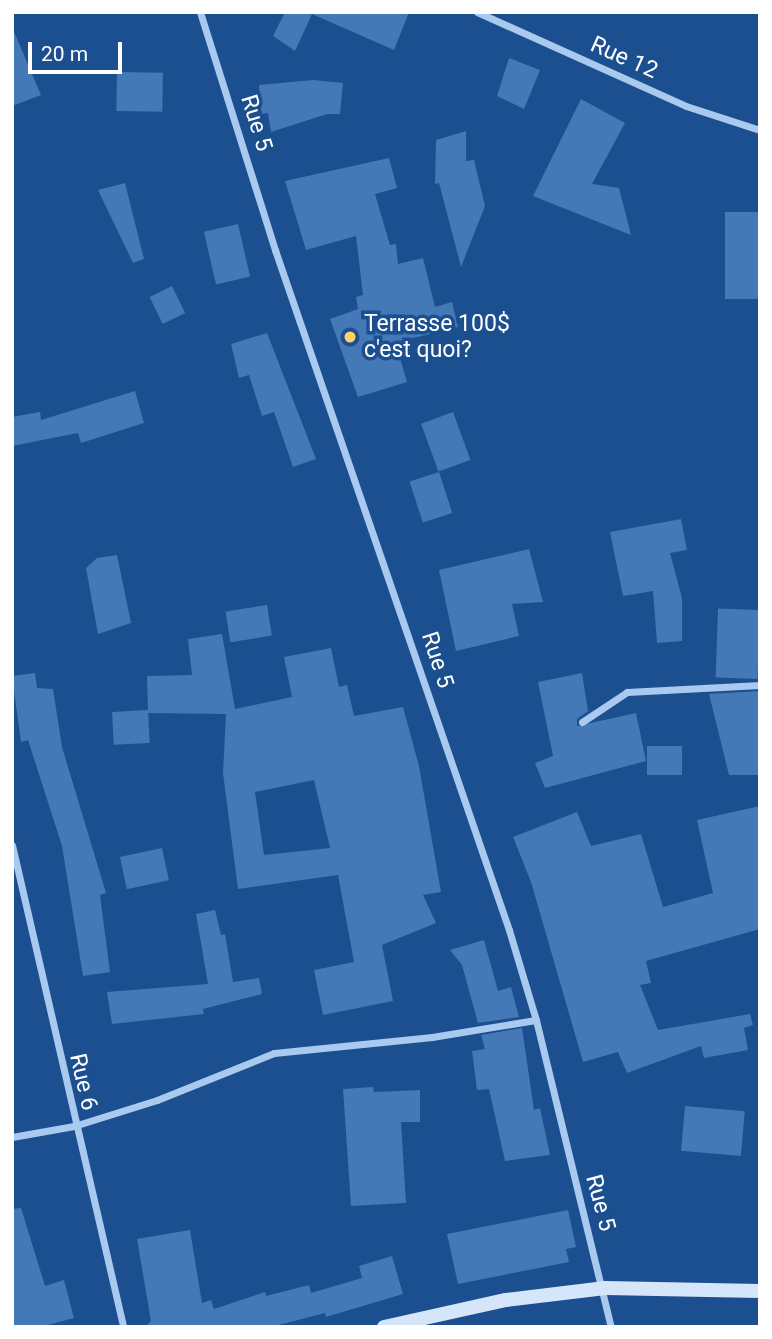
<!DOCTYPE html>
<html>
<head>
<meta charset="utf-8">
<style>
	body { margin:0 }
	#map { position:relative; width:772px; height:1339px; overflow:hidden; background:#1b4f8f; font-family:Roboto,sans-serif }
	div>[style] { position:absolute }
	.building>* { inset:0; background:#4478b7; transform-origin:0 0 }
	.street>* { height:7px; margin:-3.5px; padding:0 3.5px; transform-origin:3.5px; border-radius:3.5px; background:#a9c9ee }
	.secondary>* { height:14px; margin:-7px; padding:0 7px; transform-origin:7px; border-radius:7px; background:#d6e6fa }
	.dots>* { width:19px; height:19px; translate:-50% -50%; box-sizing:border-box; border:4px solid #1b4f8f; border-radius:50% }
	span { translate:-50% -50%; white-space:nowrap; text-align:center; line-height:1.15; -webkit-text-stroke:7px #1b4f8f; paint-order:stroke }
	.street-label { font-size:23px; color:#fff }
	.poi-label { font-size:23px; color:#fff }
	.left { translate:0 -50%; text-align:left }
	.frame { position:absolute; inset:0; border:14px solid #fff; pointer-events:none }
	.scale { position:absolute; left:28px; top:42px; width:94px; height:32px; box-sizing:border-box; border:4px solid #fff; border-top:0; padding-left:9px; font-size:21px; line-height:24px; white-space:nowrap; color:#fff; -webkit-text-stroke:5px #1b4f8f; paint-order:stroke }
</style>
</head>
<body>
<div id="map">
	<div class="building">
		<div style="clip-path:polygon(285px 12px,409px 12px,394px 50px,312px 14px,295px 51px,273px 36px)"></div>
		<div style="clip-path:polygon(12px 27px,41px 95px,12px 106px)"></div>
		<div style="clip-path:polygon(509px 58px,540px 70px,524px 109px,497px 96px)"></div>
		<div style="left:117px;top:72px;width:46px;height:39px;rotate:1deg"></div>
		<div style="clip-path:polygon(313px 80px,343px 83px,340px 114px,327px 114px,271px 132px,268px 113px,261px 114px,259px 85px)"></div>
		<div style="clip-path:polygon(581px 99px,625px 123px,592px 184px,619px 188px,631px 235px,533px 196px)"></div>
		<div style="clip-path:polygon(466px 131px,466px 161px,474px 160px,485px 206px,461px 267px,439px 183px,435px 184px,436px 140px)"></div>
		<div style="clip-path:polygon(389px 158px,397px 188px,375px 194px,390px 245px,396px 244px,398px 264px,423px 258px,435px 307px,452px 302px,458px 327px,401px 341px,403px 345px,397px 348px,407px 382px,358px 397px,330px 319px,358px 309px,356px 297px,363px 295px,356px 236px,306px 250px,285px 181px)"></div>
		<div style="clip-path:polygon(125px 183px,144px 259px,133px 263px,98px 190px)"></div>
		<div style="left:760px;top:212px;width:87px;height:35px;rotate:90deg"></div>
		<div style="left:238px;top:224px;width:54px;height:35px;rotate:77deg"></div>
		<div style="left:172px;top:286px;width:30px;height:25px;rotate:64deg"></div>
		<div style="clip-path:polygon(267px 333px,316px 459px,293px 467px,274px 412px,262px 416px,249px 375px,239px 378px,231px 344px)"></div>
		<div style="clip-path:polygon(135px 391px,144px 423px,81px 443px,78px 433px,12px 446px,12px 417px,40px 412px,41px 420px)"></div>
		<div style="left:453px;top:412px;width:51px;height:34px;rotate:70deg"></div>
		<div style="left:439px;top:472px;width:43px;height:31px;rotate:72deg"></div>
		<div style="clip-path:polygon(681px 519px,687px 550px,670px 553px,682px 598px,682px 641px,657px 643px,653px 591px,623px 596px,610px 532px)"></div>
		<div style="clip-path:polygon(529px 549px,543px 602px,512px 604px,519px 636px,456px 651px,439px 570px)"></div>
		<div style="clip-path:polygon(117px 555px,131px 623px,98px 634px,86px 568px,97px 558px)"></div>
		<div style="left:267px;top:605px;width:31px;height:42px;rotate:81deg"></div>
		<div style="left:760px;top:610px;width:69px;height:42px;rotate:92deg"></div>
		<div style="clip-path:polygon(evenodd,222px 634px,235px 709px,292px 697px,284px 657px,331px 648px,339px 687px,347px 685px,354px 716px,403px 707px,419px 766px,441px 892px,423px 895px,436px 923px,382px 945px,393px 1001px,323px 1015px,314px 970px,354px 962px,338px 875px,238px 889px,223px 773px,226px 714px,148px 713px,147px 676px,192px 675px,188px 639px,222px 634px,314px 780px,330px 848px,264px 855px,255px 792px,314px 780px)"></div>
		<div style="clip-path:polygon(35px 673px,37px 688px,53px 689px,62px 747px,106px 893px,100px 895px,110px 972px,83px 976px,62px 846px,28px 740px,21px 742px,12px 676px)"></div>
		<div style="clip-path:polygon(582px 673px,588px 711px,577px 719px,577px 726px,636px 713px,646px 761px,545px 788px,535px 763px,553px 756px,538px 682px)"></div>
		<div style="clip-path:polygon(760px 691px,760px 775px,729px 775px,709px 694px)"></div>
		<div style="left:148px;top:710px;width:33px;height:36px;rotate:87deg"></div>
		<div style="left:647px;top:746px;width:35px;height:29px"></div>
		<div style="clip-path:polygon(760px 806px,760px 929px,646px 961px,651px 983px,640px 985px,658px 1030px,750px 1014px,753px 1025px,744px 1028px,748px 1050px,704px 1058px,701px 1046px,627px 1073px,618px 1052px,583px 1062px,531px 882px,513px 837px,577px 812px,591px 846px,641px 834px,663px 907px,713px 893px,697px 820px)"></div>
		<div style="left:162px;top:848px;width:33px;height:43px;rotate:78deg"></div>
		<div style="clip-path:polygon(215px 910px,221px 935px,225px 934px,233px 982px,259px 978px,262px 994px,203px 1009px,204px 1014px,112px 1024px,107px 992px,208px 984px,196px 914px)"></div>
		<div style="clip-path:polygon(484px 940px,498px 991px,511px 987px,519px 1017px,478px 1023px,462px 965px,450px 950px)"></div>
		<div style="clip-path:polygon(522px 1028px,534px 1110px,540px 1108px,550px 1155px,505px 1161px,489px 1089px,477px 1090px,472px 1051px,485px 1049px,481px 1035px)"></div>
		<div style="clip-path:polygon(373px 1087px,374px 1092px,420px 1090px,420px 1122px,401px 1122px,406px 1203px,351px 1206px,343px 1089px)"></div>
		<div style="left:685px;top:1106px;width:60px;height:45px;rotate:5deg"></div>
		<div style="clip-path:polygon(21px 1208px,45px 1286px,64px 1280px,74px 1318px,40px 1327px,12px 1327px,12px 1209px)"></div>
		<div style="clip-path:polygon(568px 1210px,576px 1247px,566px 1249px,569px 1262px,458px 1284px,447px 1234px)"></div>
		<div style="clip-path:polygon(190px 1230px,202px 1303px,211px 1300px,214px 1309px,265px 1292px,266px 1296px,309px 1285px,311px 1293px,362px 1278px,359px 1266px,392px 1256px,403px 1294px,326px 1317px,325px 1313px,271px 1327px,145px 1327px,151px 1321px,137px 1239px)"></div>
	</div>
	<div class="street">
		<div style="left:200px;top:12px;width:250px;rotate:72.5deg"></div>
		<div style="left:275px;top:250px;width:719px;rotate:71.01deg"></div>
		<div style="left:509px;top:930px;width:94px;rotate:73.3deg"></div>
		<div style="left:536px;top:1020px;width:316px;rotate:76.3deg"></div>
		<div style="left:477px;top:12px;width:229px;rotate:24.2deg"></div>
		<div style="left:686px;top:106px;width:78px;rotate:18deg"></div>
		<div style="left:582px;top:722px;width:54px;rotate:-33.7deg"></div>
		<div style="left:627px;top:692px;width:133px;rotate:-3deg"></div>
		<div style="left:12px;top:845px;width:495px;rotate:77deg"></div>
		<div style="left:12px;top:1137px;width:63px;rotate:-10.1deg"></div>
		<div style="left:74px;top:1126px;width:87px;rotate:-17.4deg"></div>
		<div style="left:157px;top:1100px;width:126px;rotate:-21.9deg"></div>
		<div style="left:274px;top:1053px;width:159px;rotate:-5.8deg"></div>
		<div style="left:432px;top:1037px;width:105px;rotate:-9.3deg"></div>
	</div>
	<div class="secondary">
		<div style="left:384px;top:1327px;width:125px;rotate:-12.5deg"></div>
		<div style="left:506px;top:1300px;width:100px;rotate:-6.9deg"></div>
		<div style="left:605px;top:1288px;width:155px;rotate:1.1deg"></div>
	</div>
	<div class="dots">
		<div style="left:350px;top:337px;background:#ffd166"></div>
	</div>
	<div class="street-label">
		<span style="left:624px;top:58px;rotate:24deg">Rue 12</span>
		<span style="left:256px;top:123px;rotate:73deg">Rue 5</span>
		<span style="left:437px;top:660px;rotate:72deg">Rue 5</span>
		<span style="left:83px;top:1082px;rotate:77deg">Rue 6</span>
		<span style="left:600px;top:1203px;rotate:75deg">Rue 5</span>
	</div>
	<div class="poi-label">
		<span class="left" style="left:364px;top:337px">Terrasse 100$<br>c'est quoi?</span>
	</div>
	<div class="frame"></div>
	<div class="scale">20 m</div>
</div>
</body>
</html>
